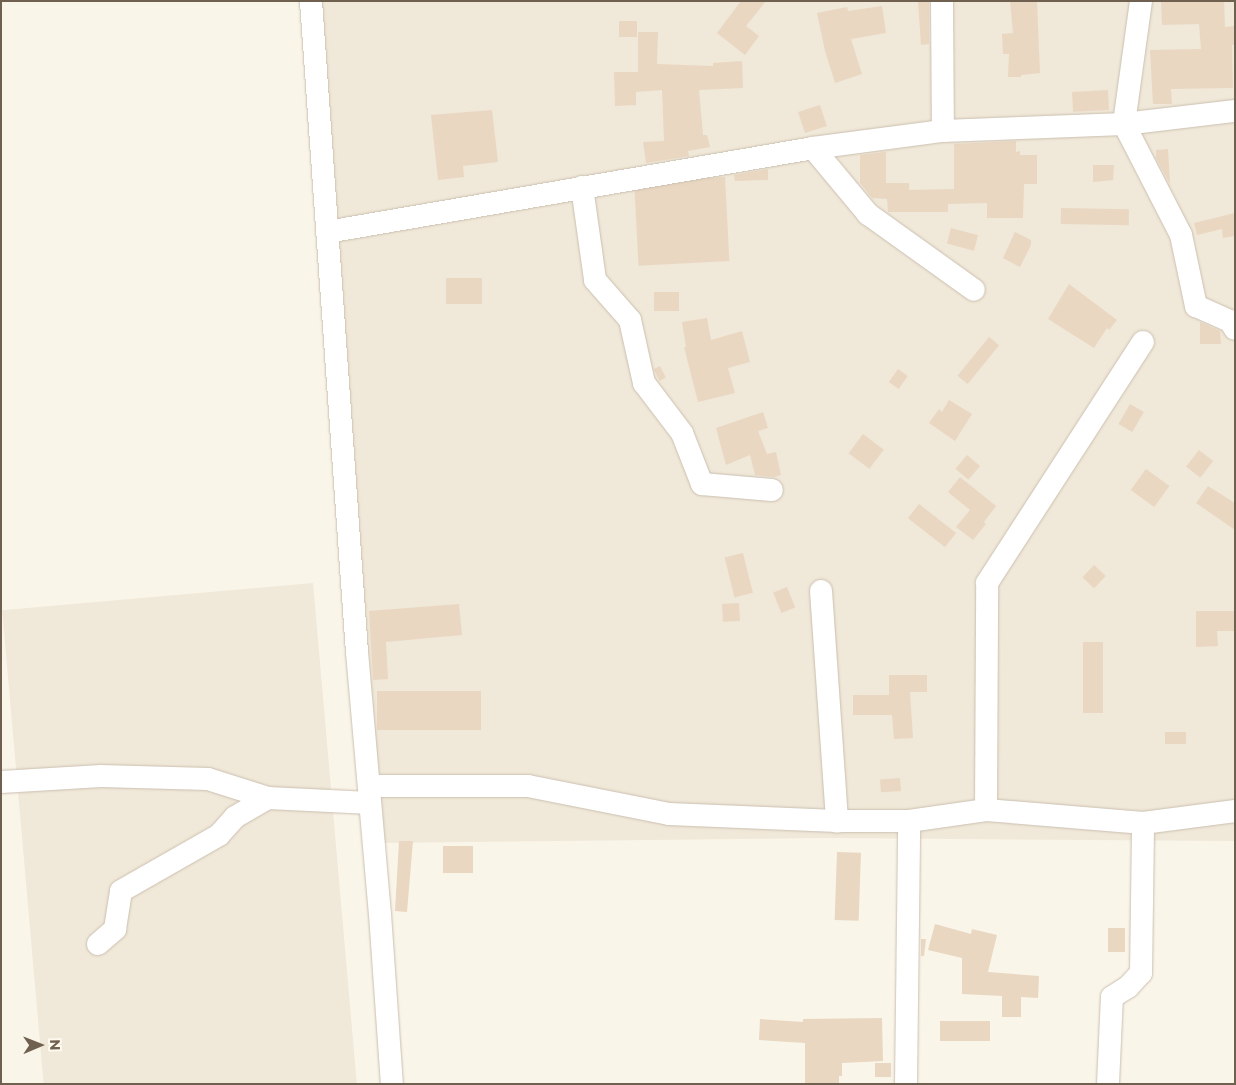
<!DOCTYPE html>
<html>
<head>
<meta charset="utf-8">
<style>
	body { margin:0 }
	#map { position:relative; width:1236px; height:1085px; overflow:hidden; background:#faf5e9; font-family:Montserrat,sans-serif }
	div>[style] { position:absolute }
	.residential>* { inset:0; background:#f0e8d8; transform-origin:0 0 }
	.building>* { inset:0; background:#e9d7c2; transform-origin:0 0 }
	.roads { filter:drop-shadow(0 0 1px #cabfb0) drop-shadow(0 0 1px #cabfb0) }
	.minor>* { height:22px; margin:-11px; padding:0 11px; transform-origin:11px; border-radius:11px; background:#fff }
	span { translate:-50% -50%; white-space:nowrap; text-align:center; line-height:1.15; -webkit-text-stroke:4px #fdf9ee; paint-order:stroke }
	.frame { position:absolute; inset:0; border:2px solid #706050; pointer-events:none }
	.north { position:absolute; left:15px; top:1020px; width:50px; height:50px; -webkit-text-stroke:4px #fdf9ee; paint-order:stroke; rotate:89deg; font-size:14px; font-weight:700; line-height:20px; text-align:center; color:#706050 }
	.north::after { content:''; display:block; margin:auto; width:18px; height:22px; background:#706050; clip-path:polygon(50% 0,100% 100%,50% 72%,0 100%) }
</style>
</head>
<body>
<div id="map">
	<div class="residential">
		<div style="clip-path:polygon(314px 1px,1235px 1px,1235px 841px,823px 838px,376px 843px)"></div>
		<div style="left:313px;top:583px;width:503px;height:312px;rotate:85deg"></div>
	</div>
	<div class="building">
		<div style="clip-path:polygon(741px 1px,766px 1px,746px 26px,759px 36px,745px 55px,717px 33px)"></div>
		<div style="clip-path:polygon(918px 1px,929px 1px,929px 44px,921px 45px)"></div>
		<div style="clip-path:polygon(1010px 1px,1037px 1px,1040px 73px,1021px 75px,1021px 77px,1008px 77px,1009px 54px,1003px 54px,1002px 34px,1013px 33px)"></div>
		<div style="clip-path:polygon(1161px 1px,1224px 1px,1225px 27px,1235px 26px,1235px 45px,1232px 45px,1233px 88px,1171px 89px,1172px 104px,1153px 104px,1150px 50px,1201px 49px,1199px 24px,1162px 25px)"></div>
		<div style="clip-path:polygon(882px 6px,886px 33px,851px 39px,862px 74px,835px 83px,825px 51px,817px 13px,847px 7px,848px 11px)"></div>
		<div style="left:619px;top:21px;width:18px;height:16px"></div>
		<div style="clip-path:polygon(638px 32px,658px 32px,657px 64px,713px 66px,713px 63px,742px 61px,743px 88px,699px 90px,703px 135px,707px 135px,710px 147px,688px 151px,689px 156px,646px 163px,643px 142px,664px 141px,662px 90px,636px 92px,636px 105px,615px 106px,614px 72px,638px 72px)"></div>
		<div style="left:1108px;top:90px;width:20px;height:36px;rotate:87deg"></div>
		<div style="left:820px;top:105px;width:22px;height:23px;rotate:72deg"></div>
		<div style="clip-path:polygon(492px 110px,498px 162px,463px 166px,464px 177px,438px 180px,431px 115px)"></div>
		<div style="clip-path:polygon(1016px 141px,1016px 152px,1020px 151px,1020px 155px,1037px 155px,1037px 184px,1024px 184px,1023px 218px,987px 218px,987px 203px,948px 204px,948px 212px,888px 212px,887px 199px,872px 198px,860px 183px,860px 155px,886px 152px,886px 183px,909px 183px,909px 190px,954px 189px,954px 144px)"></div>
		<div style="clip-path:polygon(1168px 149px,1170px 184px,1156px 158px,1156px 150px)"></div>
		<div style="clip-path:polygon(1093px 165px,1114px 165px,1113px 180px,1093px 182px)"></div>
		<div style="clip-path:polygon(768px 169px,768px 180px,735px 181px,734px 175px)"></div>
		<div style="left:725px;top:177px;width:84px;height:91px;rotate:87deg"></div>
		<div style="left:1061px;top:208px;width:68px;height:16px;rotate:1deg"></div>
		<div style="clip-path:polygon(1235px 213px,1235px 236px,1223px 238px,1222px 229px,1197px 235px,1194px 223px)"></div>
		<div style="left:951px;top:228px;width:28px;height:16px;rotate:15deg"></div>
		<div style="clip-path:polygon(1015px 232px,1031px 240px,1031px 245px,1020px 267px,1003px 258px)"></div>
		<div style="left:446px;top:278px;width:36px;height:26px"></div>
		<div style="clip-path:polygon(1069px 284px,1117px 320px,1109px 330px,1107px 328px,1094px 348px,1048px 319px)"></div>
		<div style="left:654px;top:292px;width:25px;height:19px"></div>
		<div style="clip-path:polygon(707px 318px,711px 340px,742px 331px,750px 362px,728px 368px,735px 393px,698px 402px,684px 347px,686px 347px,682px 322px)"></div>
		<div style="clip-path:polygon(1200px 322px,1220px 331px,1221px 344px,1200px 344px)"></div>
		<div style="left:989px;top:337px;width:13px;height:50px;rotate:39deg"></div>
		<div style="left:660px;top:366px;width:13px;height:7px;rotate:63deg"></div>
		<div style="left:898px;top:369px;width:12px;height:16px;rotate:35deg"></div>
		<div style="clip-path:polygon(949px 400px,972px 414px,955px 441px,929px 423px,939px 409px,942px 412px)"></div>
		<div style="left:1130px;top:404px;width:16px;height:23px;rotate:30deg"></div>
		<div style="clip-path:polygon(763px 412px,768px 428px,758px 431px,767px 454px,776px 452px,781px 475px,774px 477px,755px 475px,750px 455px,726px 465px,716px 428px)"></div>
		<div style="left:863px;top:434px;width:26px;height:24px;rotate:37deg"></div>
		<div style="left:1199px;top:450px;width:18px;height:21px;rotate:38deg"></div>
		<div style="left:967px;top:455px;width:17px;height:18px;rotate:40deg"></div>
		<div style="left:1146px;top:469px;width:29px;height:26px;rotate:36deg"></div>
		<div style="clip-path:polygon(960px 477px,996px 506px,984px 522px,986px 524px,973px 540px,956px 527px,970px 510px,948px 492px)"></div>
		<div style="clip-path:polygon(1208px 486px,1235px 503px,1235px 530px,1196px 503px)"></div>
		<div style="left:919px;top:504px;width:47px;height:18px;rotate:38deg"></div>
		<div style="left:743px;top:553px;width:41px;height:19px;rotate:76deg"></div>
		<div style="left:1094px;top:565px;width:16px;height:17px;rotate:43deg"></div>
		<div style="left:787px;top:587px;width:22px;height:15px;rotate:68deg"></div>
		<div style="left:739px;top:603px;width:18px;height:17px;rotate:87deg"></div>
		<div style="clip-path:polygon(459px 604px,462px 635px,386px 642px,388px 679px,373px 680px,369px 611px)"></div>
		<div style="clip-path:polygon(1196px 611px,1235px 611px,1235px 631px,1217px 631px,1218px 646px,1196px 647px)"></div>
		<div style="left:1083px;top:642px;width:20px;height:71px"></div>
		<div style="clip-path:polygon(889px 675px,927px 675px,927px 692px,910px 692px,913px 738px,894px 739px,892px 715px,853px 715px,853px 695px,889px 695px)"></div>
		<div style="left:481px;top:691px;width:39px;height:104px;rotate:90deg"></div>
		<div style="left:1165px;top:732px;width:21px;height:12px"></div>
		<div style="left:900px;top:778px;width:13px;height:20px;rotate:86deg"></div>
		<div style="clip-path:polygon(399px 841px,413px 841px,407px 912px,395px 911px)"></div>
		<div style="left:443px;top:846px;width:30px;height:27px"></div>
		<div style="left:837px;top:852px;width:24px;height:68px;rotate:2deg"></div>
		<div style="clip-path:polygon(935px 924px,971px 934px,972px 929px,997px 935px,988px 972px,1039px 976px,1038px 998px,1021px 997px,1021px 1017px,1002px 1017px,1002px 996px,962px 994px,962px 958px,928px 950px)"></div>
		<div style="left:1108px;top:928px;width:17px;height:24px"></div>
		<div style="clip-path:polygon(921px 939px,926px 939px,924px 956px,921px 956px)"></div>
		<div style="clip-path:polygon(882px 1018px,883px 1061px,842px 1063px,842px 1076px,839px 1076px,839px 1084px,805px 1084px,805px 1043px,759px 1040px,760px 1019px,803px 1022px,803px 1019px)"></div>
		<div style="left:940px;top:1021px;width:50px;height:20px"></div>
		<div style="left:891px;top:1063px;width:14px;height:16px;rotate:90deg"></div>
	</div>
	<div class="roads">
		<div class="minor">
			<div style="left:311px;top:1px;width:653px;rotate:85.96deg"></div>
			<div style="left:357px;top:652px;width:263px;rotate:85deg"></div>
			<div style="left:380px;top:914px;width:170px;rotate:86deg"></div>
			<div style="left:942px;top:1px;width:130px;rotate:89.6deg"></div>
			<div style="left:1141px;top:1px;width:124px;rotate:97.9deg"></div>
			<div style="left:1124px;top:124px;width:125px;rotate:62.8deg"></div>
			<div style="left:1181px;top:235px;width:73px;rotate:78.1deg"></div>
			<div style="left:1196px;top:306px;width:37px;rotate:24deg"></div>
			<div style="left:1230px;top:321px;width:9px;rotate:58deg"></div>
			<div style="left:813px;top:148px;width:86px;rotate:50.2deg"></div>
			<div style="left:868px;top:214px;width:130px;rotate:35.6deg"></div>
			<div style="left:582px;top:187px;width:94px;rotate:82deg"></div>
			<div style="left:595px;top:280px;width:53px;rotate:48.8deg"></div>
			<div style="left:630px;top:320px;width:65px;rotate:77.5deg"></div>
			<div style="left:644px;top:383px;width:63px;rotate:52.8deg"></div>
			<div style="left:682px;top:433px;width:55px;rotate:68.6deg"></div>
			<div style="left:702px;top:484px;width:70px;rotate:4.9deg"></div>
			<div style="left:327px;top:232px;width:493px;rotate:-9.8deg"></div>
			<div style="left:813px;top:148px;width:131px;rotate:-7.5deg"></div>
			<div style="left:943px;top:131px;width:181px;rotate:-2.2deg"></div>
			<div style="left:1124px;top:124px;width:112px;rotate:-6.7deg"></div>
			<div style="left:821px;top:591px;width:231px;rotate:86deg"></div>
			<div style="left:1px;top:782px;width:100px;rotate:-3.4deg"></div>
			<div style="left:101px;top:776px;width:107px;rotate:1.6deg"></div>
			<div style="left:208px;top:779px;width:63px;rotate:17.6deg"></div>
			<div style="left:268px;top:798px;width:102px;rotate:2.8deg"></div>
			<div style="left:369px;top:786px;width:159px"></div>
			<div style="left:528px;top:786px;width:144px;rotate:11.2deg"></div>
			<div style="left:669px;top:814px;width:168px;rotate:2.4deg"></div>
			<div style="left:837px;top:821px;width:72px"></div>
			<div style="left:909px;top:821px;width:78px;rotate:-8.1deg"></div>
			<div style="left:986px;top:810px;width:158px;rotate:4.7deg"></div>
			<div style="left:1143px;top:823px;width:93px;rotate:-7.4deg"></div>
			<div style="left:986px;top:810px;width:227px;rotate:-89.7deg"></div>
			<div style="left:987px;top:583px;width:287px;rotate:-57.1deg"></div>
			<div style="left:98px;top:944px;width:23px;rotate:-41deg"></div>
			<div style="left:115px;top:929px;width:38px;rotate:-81deg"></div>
			<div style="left:121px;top:891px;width:113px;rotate:-29.7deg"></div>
			<div style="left:219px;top:835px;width:24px;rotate:-48deg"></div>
			<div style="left:235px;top:817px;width:38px;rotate:-30deg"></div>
			<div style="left:906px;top:1084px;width:263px;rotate:-89.3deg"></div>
			<div style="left:1108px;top:1084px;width:87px;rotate:-87.4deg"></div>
			<div style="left:1112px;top:997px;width:19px;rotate:-32deg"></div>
			<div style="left:1128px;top:987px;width:19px;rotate:-47deg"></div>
			<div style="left:1141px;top:973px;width:150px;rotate:-89.2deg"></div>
		</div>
	</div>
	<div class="frame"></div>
	<div class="north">N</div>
</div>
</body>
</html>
